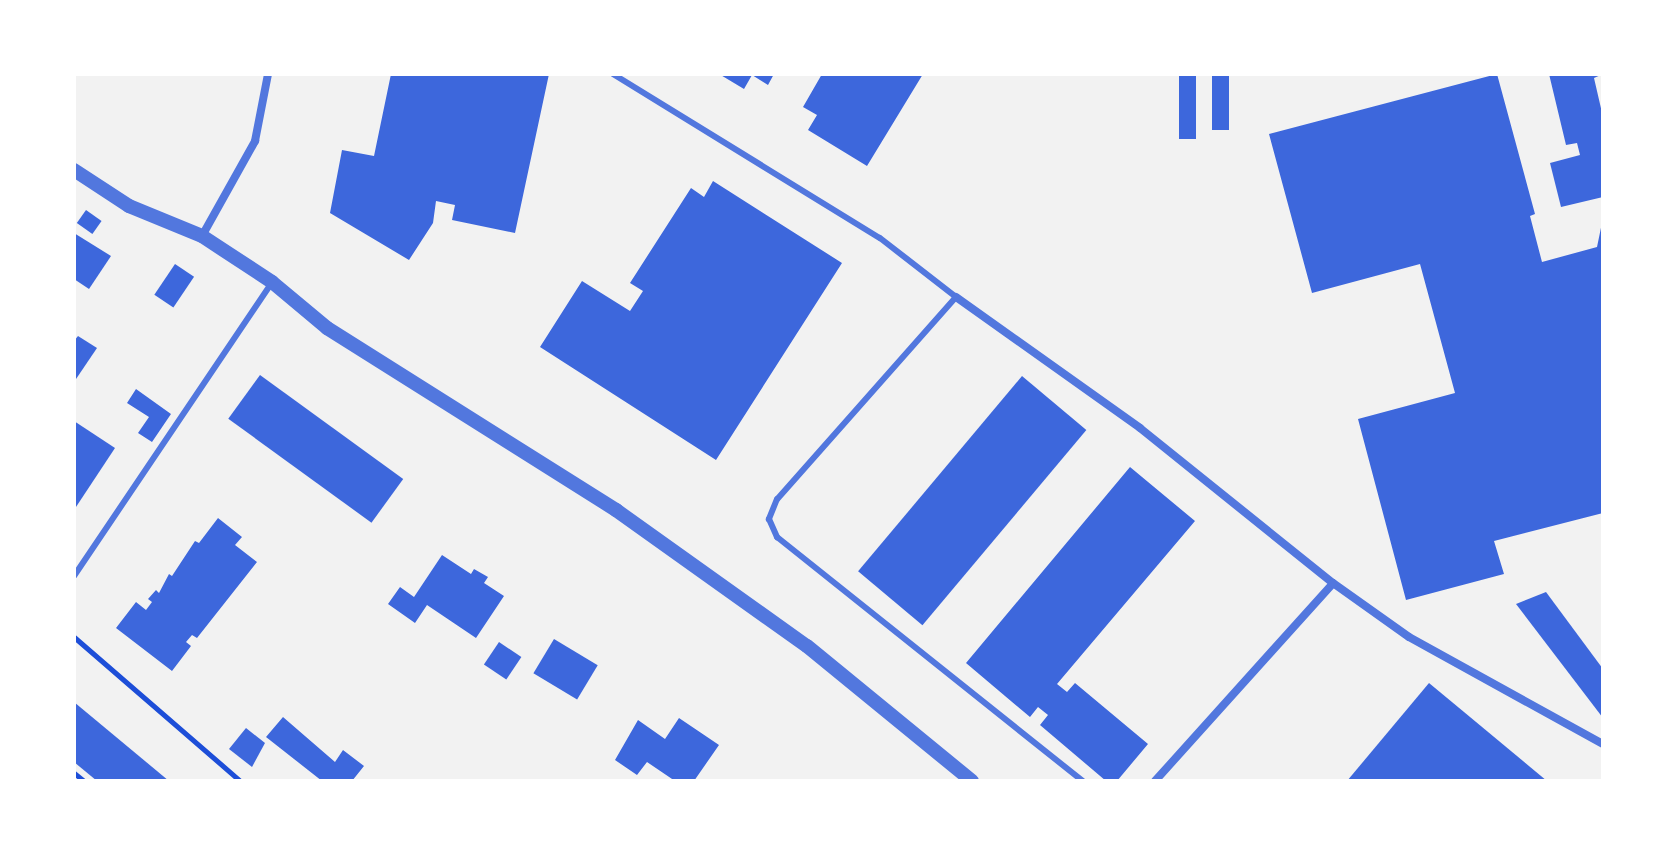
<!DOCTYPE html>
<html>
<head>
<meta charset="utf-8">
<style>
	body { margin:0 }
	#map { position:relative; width:1677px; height:855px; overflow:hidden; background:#f2f2f2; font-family:"Alegreya Sans",sans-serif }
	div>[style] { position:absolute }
	.building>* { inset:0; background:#3d67dc; transform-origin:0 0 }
	.path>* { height:5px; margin:-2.5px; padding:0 2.5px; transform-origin:2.5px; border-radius:2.5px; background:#1d4ed8 }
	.service>* { height:6px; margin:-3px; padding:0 3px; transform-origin:3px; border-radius:3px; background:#5277de }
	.minor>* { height:8px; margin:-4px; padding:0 4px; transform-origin:4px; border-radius:4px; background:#5277de }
	.tertiary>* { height:14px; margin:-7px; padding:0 7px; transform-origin:7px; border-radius:7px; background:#5277de }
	span { translate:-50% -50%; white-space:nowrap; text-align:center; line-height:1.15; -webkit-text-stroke:6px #fff; paint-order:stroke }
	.frame { position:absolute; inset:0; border:76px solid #fff; pointer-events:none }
</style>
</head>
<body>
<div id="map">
	<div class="building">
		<div style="clip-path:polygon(391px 74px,549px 74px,515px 233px,452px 220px,455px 205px,436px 201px,433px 223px,409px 260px,330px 213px,342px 150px,374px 156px)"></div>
		<div style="clip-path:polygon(719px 74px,774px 74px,768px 85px,752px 75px,744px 89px)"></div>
		<div style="clip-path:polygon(822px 74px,923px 74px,867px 166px,808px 130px,817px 115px,803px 107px)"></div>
		<div style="left:1179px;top:74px;width:17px;height:65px"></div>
		<div style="left:1212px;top:74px;width:17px;height:56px"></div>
		<div style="clip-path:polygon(1497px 74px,1535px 214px,1530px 216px,1542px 262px,1597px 247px,1603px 218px,1603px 513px,1494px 541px,1504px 574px,1406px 600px,1358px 419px,1455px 393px,1420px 264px,1312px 293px,1269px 134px)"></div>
		<div style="clip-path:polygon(1549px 74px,1603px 74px,1594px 78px,1603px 117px,1603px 197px,1561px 207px,1550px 163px,1580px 155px,1577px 143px,1566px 145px)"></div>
		<div style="clip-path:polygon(713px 181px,842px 263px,716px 460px,540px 347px,582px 281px,630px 311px,643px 291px,630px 283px,691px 188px,704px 197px)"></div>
		<div style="left:86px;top:210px;width:19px;height:16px;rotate:35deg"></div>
		<div style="clip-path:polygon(74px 233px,111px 256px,89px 289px,74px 279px)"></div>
		<div style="left:175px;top:264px;width:23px;height:37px;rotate:34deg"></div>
		<div style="clip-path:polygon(78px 336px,97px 348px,74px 382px,74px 341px)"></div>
		<div style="left:260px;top:375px;width:177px;height:54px;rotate:36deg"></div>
		<div style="left:1022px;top:376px;width:84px;height:255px;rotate:40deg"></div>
		<div style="clip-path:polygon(136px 389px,171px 414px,152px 442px,138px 433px,149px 417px,127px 403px)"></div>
		<div style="clip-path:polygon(74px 421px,115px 448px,74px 510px)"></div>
		<div style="clip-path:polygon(1130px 467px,1195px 521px,1057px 684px,1067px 692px,1075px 683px,1148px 744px,1117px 781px,1106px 781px,1040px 725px,1048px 715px,1038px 707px,1030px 717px,966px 663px)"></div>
		<div style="clip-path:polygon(218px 518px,242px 537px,235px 545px,257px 562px,197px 638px,192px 635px,186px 642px,191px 646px,172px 671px,116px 628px,136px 602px,146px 610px,152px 602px,148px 599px,156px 590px,159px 593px,169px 574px,172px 576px,195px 541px,199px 543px)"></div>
		<div style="clip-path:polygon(442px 555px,471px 574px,474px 569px,488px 577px,484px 583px,504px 596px,476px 638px,427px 605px,415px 623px,388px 604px,400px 587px,414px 597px)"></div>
		<div style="clip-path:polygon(1546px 592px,1603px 669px,1603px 718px,1516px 604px)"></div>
		<div style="left:554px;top:639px;width:51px;height:40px;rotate:31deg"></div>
		<div style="left:499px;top:642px;width:27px;height:27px;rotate:34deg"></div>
		<div style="clip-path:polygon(1429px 683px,1464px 712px,1547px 781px,1347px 781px)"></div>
		<div style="clip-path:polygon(74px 702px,169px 781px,97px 781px,74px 762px)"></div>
		<div style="clip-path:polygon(283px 717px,335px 762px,343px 750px,364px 766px,352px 781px,322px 781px,266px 737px)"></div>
		<div style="clip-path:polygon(679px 718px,719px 745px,694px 781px,675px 781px,647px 762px,637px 775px,615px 760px,638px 720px,665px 739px)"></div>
		<div style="clip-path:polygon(246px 728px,265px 743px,252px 767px,229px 749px)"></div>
	</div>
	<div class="path">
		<div style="left:74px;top:637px;width:220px;rotate:40.9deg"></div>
		<div style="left:74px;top:773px;width:13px;rotate:39deg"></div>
	</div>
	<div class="service">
		<div style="left:613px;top:74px;width:313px;rotate:31.6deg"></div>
		<div style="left:880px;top:238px;width:96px;rotate:37.8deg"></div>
		<div style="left:956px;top:297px;width:270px;rotate:131.5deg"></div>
		<div style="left:777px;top:499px;width:22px;rotate:112deg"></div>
		<div style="left:769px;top:519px;width:20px;rotate:66deg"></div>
		<div style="left:777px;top:537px;width:391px;rotate:38.6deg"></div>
		<div style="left:74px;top:576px;width:354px;rotate:-56deg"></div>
	</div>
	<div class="minor">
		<div style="left:202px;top:236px;width:109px;rotate:-60.8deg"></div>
		<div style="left:255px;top:141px;width:68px;rotate:-79deg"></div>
		<div style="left:956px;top:297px;width:226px;rotate:35.4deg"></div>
		<div style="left:1140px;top:428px;width:248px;rotate:38.8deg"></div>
		<div style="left:1155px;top:781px;width:266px;rotate:-48deg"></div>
		<div style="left:1333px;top:583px;width:93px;rotate:35.4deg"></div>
		<div style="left:1409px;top:637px;width:222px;rotate:28.9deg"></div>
	</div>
	<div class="tertiary">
		<div style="left:74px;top:170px;width:66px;rotate:33.2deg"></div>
		<div style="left:129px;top:206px;width:79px;rotate:22.3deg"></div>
		<div style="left:202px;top:236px;width:84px;rotate:33.3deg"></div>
		<div style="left:272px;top:282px;width:72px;rotate:39.9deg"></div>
		<div style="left:327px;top:328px;width:342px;rotate:32.2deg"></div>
		<div style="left:616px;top:510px;width:234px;rotate:35.5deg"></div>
		<div style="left:807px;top:646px;width:213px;rotate:39.3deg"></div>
	</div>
	<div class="frame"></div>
</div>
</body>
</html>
